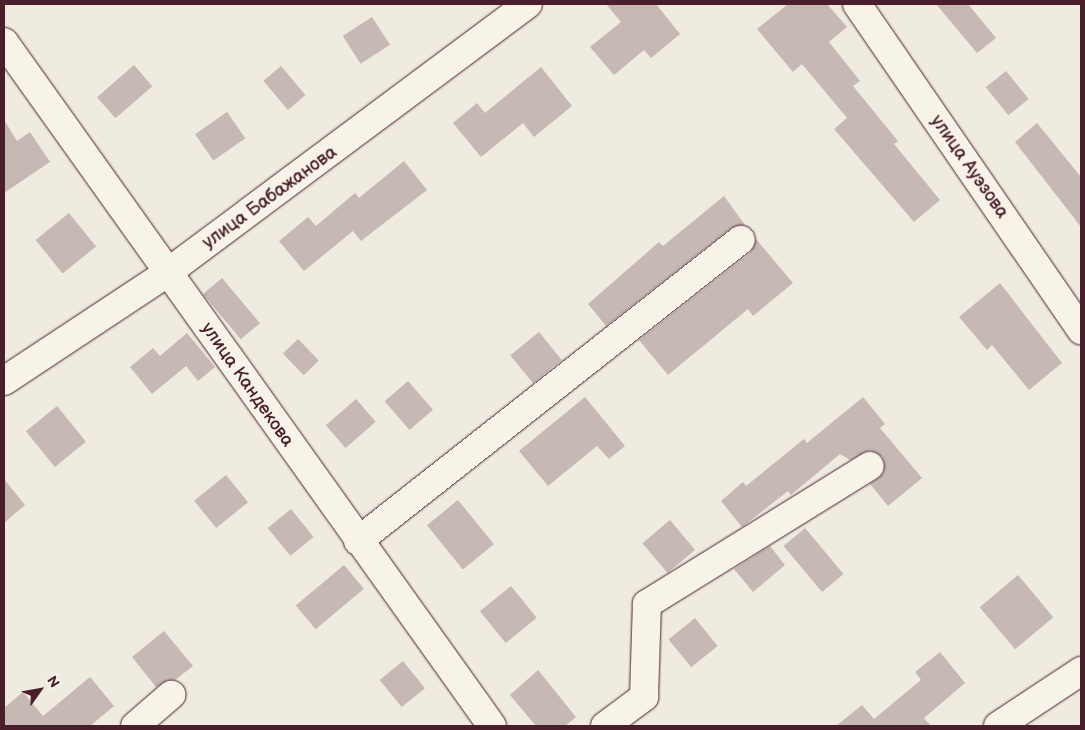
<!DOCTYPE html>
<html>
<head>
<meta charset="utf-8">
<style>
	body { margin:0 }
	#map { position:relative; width:1085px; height:730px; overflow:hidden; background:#f0ebe0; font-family:"Balsamiq Sans",sans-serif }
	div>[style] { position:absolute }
	.building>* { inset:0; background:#c6b8b3; transform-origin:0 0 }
	.roads { filter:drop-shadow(0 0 1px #4a1f2b) drop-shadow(0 0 1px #4a1f2b) }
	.minor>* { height:28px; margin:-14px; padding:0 14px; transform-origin:14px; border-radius:14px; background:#f7f3e8 }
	span { translate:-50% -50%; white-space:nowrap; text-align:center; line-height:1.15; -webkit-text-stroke:4px #f7f3e8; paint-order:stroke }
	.street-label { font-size:18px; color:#4a1f2b }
	.frame { position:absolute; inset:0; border:5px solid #4a1f2b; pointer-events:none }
	.north { position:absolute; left:15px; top:665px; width:50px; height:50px; -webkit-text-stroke:4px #f7f3e8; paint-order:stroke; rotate:58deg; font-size:14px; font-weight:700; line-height:20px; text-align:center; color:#4a1f2b }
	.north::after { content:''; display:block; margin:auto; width:18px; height:22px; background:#4a1f2b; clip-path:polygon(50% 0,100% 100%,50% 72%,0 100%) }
</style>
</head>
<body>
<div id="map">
	<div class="building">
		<div style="clip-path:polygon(606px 4px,656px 4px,680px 34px,651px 58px,644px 50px,614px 75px,590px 47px,621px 22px)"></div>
		<div style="clip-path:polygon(788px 4px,827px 4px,847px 27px,829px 42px,860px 81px,853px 86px,898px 141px,894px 144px,940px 200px,914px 222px,834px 129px,847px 118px,802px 64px,793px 72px,757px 29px)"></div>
		<div style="clip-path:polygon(936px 4px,968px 4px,996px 38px,977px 53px)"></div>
		<div style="left:372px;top:17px;width:33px;height:35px;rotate:57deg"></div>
		<div style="left:134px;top:65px;width:28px;height:49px;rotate:49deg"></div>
		<div style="left:281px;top:66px;width:38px;height:23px;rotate:50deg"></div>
		<div style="clip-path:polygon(541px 67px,572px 106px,534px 137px,523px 123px,481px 157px,453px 123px,477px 103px,485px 113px)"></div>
		<div style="left:1006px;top:71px;width:36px;height:26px;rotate:51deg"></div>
		<div style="left:227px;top:112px;width:32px;height:39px;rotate:55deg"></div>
		<div style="clip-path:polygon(4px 120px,17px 141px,30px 132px,50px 162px,4px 193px)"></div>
		<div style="clip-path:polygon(1037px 123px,1081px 177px,1081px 227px,1015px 142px)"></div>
		<div style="clip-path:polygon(404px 161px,427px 190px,361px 241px,353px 231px,304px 271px,279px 241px,308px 217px,316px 226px,355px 193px,359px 198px)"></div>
		<div style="clip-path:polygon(724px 196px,745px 225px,731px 228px,606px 326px,588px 304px,659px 242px,663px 246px)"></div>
		<div style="left:69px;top:213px;width:43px;height:43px;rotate:51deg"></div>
		<div style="clip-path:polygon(756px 239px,793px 283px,753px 316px,748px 309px,668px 375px,639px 340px,751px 252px)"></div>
		<div style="left:222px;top:278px;width:59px;height:25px;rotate:50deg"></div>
		<div style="clip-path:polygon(1000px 283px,1062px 363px,1029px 390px,992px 345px,987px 350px,959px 317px)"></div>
		<div style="left:539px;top:332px;width:36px;height:37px;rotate:51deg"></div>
		<div style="clip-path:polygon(187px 333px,215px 367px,198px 381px,186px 366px,152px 394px,130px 367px,153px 348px,160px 356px)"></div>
		<div style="left:298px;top:339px;width:30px;height:21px;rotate:46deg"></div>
		<div style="left:408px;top:381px;width:38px;height:31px;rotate:49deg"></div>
		<div style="clip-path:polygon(585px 397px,625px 446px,609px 459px,597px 446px,548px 486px,519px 451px)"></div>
		<div style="clip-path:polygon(863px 397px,885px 424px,880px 428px,922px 478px,888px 506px,870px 484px,884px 473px,883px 457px,870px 450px,850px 460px,840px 454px,791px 495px,788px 491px,742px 527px,721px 501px,743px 482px,746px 486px,804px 439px,807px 443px)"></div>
		<div style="left:356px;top:399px;width:30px;height:40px;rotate:49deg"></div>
		<div style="left:57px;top:406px;width:46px;height:40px;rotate:51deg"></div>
		<div style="left:226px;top:475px;width:35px;height:41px;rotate:51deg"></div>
		<div style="clip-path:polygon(4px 479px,25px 505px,4px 523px)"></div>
		<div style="left:458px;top:500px;width:57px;height:40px;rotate:51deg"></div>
		<div style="left:291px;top:509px;width:36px;height:30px;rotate:51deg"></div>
		<div style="left:670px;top:520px;width:39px;height:36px;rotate:50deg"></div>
		<div style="left:805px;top:528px;width:60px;height:28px;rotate:50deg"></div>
		<div style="clip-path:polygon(770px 546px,785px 565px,753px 592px,734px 569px)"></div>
		<div style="left:344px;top:565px;width:31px;height:63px;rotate:50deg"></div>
		<div style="left:1018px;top:575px;width:55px;height:50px;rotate:50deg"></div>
		<div style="left:511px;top:586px;width:41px;height:40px;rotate:51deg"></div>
		<div style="left:695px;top:618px;width:36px;height:34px;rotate:51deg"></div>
		<div style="clip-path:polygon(164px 631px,193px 666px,175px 680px,168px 680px,156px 687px,132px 657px)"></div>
		<div style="clip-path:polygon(940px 652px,965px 683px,924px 718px,931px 726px,836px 726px,862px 705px,874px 719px,921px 680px,915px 672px)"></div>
		<div style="left:403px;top:661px;width:35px;height:30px;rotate:51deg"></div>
		<div style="clip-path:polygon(538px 670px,576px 717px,565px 726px,536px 726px,510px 695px)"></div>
		<div style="clip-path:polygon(90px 677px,114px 706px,90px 726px,4px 726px,4px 708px,23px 692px,43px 716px)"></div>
	</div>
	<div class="roads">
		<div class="minor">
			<div style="left:857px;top:4px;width:396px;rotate:55.5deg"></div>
			<div style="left:4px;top:42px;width:840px;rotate:54.49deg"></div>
			<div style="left:4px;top:381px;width:196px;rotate:-33.5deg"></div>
			<div style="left:167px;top:273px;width:450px;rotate:-36.7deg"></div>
			<div style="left:358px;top:541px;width:487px;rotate:-38.2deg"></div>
			<div style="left:135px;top:726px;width:48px;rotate:-40.7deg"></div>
			<div style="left:605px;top:726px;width:49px;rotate:-36.6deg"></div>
			<div style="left:644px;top:697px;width:93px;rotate:-88.2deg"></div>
			<div style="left:647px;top:604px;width:262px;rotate:-31.8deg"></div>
			<div style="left:998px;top:726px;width:100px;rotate:-33.5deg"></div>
		</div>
	</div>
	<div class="street-label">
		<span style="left:969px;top:167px;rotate:55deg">улица Ауэзова</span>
		<span style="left:270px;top:198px;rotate:-36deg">улица Бабажанова</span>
		<span style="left:247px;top:385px;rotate:55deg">улица Кандекова</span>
	</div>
	<div class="frame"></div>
	<div class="north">N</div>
</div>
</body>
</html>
